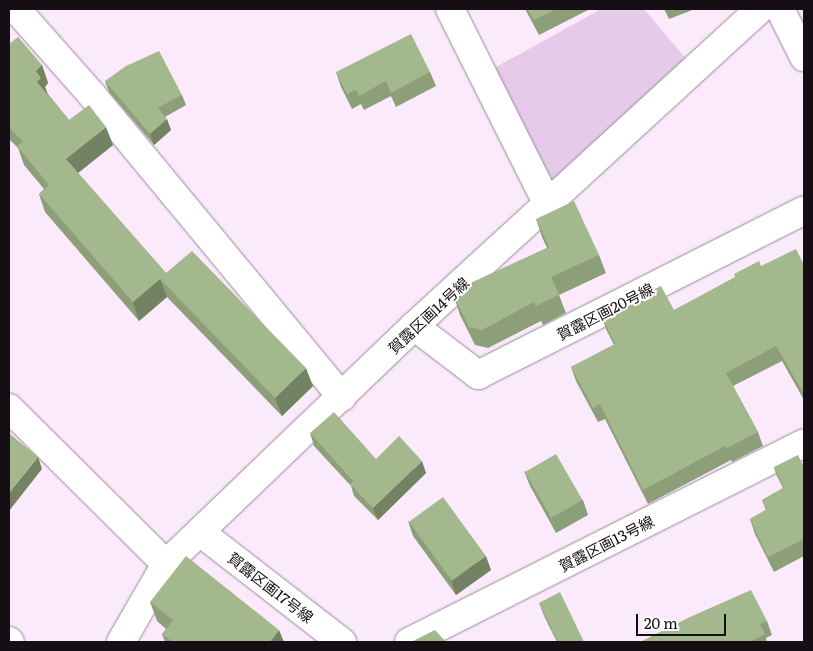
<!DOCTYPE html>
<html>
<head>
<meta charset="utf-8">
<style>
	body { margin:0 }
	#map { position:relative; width:813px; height:651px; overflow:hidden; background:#faeafc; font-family:Literata,"Noto Sans JP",serif }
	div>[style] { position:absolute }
	.green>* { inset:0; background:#e5cae9 }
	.roads { filter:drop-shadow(0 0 1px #988a9a) drop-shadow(0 0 1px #988a9a) }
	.street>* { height:28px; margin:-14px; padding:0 14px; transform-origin:14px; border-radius:14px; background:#fff }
	.wall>* { inset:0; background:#8c9f79 }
	.shaded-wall>* { inset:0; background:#728263 }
	.building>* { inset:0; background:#a3b98d; transform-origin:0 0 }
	span { translate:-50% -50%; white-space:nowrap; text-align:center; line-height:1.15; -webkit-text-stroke:4px #fff; paint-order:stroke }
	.street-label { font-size:15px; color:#150f15 }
	.frame { position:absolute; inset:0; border:10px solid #150f15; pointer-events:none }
	.scale { position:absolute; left:636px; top:614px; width:90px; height:22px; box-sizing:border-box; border:2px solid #150f15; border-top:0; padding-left:6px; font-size:15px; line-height:18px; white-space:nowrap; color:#150f15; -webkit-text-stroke:4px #fff; paint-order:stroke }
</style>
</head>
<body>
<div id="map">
	<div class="green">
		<div style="clip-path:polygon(601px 9px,644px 9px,687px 60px,554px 182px,543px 178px,487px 72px)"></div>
	</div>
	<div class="roads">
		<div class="street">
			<div style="left:16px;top:9px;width:115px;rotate:48.5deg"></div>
			<div style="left:92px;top:95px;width:392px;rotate:50.4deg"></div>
			<div style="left:450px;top:9px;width:219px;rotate:63.4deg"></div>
			<div style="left:780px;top:9px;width:54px;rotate:63.4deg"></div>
			<div style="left:414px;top:326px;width:81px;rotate:37.4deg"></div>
			<div style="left:478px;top:375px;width:365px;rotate:-26.8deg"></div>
			<div style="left:9px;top:408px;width:221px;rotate:44.8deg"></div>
			<div style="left:200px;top:532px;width:180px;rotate:37.8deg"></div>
			<div style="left:9px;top:641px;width:1px;rotate:45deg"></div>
			<div style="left:121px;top:642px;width:90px;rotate:-60deg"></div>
			<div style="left:166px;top:564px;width:344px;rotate:-43.8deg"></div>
			<div style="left:414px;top:326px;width:469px;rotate:-42.5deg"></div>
			<div style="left:409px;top:642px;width:442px;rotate:-26.7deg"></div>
		</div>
	</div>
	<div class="wall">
		<div style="clip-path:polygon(525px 9px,590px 9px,539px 35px)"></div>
		<div style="clip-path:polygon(664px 9px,695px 9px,669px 19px)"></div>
		<div style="clip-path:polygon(9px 44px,42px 65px,48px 83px,45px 87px,48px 94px,69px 120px,113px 145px,78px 173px,166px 273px,313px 386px,282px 416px,167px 297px,139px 321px,45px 212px,39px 194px,44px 189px,24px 165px,18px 148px,9px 139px)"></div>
		<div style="clip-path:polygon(336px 72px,430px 72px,436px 86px,396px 107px,391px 96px,364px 110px,361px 104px,352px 109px,341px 87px)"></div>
		<div style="clip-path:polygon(105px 81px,182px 95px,186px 105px,165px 117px,171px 130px,154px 145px,109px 92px)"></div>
		<div style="clip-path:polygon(536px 219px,599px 255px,606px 273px,559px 295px,566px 313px,543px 325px,541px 321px,488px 348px,475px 345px,460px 315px,454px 297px,460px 294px,458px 289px,547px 248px,542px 237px)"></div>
		<div style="clip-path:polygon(804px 265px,804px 400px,782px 361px,733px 386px,758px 432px,763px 446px,732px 462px,731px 460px,648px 504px,605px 419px,598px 422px,576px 381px,571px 367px,614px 345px,606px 329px,601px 315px,674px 310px,761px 266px)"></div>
		<div style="clip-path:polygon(310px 433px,376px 459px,426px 473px,378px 520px,354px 496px,351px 486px,314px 446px)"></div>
		<div style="clip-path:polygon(774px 467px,804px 467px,804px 556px,774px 572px,755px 534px,750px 519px,766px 510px,762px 500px,783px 488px,776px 474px)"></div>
		<div style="clip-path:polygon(524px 471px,583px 500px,588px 515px,556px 533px,530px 486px)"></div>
		<div style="clip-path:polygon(408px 521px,491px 570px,456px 595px,413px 536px)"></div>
		<div style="clip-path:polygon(150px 602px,284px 642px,165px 642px,162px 634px,166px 629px,157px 621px)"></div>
		<div style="clip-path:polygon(539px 603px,584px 642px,557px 642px,545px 618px)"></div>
		<div style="clip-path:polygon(767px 621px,772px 635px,766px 638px,767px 642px,640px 642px)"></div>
	</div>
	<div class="shaded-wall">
		<div style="clip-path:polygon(42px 65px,48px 83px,45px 87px,48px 96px,37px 82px,36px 71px)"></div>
		<div style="clip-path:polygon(167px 119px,171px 130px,154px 145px,150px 134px)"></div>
		<div style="clip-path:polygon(106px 127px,113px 145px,73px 177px,66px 159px)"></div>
		<div style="clip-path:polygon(160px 279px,167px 297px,139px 321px,133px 302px)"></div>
		<div style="clip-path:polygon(306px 368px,313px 386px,282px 416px,275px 398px)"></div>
		<div style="clip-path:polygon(38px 457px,42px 469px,9px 511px,9px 493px)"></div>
		<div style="clip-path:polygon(422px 461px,426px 473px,378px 520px,373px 508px)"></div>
		<div style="clip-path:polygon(486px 556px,491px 570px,456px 595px,451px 580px)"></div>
		<div style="clip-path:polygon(279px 630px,284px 642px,270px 642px)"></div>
	</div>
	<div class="building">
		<div style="clip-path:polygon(527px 9px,556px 9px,534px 20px)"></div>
		<div style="clip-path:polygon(411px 34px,430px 72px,391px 93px,386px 81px,359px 96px,356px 90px,347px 94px,336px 72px)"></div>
		<div style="clip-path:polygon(18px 37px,42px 65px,36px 71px,41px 78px,37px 82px,69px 120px,89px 105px,106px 127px,66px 159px,166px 273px,192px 251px,306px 368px,275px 398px,160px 279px,133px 302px,39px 194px,49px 185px,17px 146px,23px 142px,9px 127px,9px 44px)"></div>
		<div style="clip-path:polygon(159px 51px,182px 95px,158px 108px,167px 119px,150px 134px,105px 81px,126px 66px)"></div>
		<div style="clip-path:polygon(574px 201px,599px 255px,551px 277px,559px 295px,536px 306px,534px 302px,482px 330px,469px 327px,454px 297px,461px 294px,458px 289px,549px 247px,536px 219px)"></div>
		<div style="clip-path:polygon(796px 249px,804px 265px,804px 394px,776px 346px,726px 373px,758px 432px,727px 448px,725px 446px,643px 490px,600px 404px,593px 408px,571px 367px,615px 344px,601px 315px,661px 286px,674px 310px,735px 277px,734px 274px,759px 261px,761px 266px)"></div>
		<div style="clip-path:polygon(334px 412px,376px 459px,399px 436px,422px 461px,373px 508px,350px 484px,353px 481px,310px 433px)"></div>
		<div style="clip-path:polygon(10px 434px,38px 457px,9px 493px,9px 436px)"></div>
		<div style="left:556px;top:454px;width:53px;height:36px;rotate:60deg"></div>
		<div style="clip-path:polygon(798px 455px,804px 467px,804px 479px,803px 480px,802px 478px,784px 488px,774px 467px)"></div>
		<div style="clip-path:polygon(802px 478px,804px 482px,804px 539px,768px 557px,750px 519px,767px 509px,762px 500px)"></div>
		<div style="left:443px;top:497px;width:73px;height:42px;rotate:54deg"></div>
		<div style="clip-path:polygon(186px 556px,279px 630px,270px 642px,173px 642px,162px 634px,173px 620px,150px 602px)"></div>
		<div style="clip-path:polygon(751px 590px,767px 621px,760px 624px,765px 634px,750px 642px,640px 642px,690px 617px)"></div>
		<div style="clip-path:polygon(560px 592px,584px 642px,558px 642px,539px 603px)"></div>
		<div style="clip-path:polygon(435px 630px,446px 642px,411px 642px)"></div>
	</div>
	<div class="street-label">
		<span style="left:605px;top:311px;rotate:-27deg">賀露区画20号線</span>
		<span style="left:428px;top:315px;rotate:-43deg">賀露区画14号線</span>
		<span style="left:606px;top:543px;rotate:-27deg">賀露区画13号線</span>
		<span style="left:271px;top:587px;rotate:38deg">賀露区画17号線</span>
	</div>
	<div class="frame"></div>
	<div class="scale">20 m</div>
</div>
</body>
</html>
